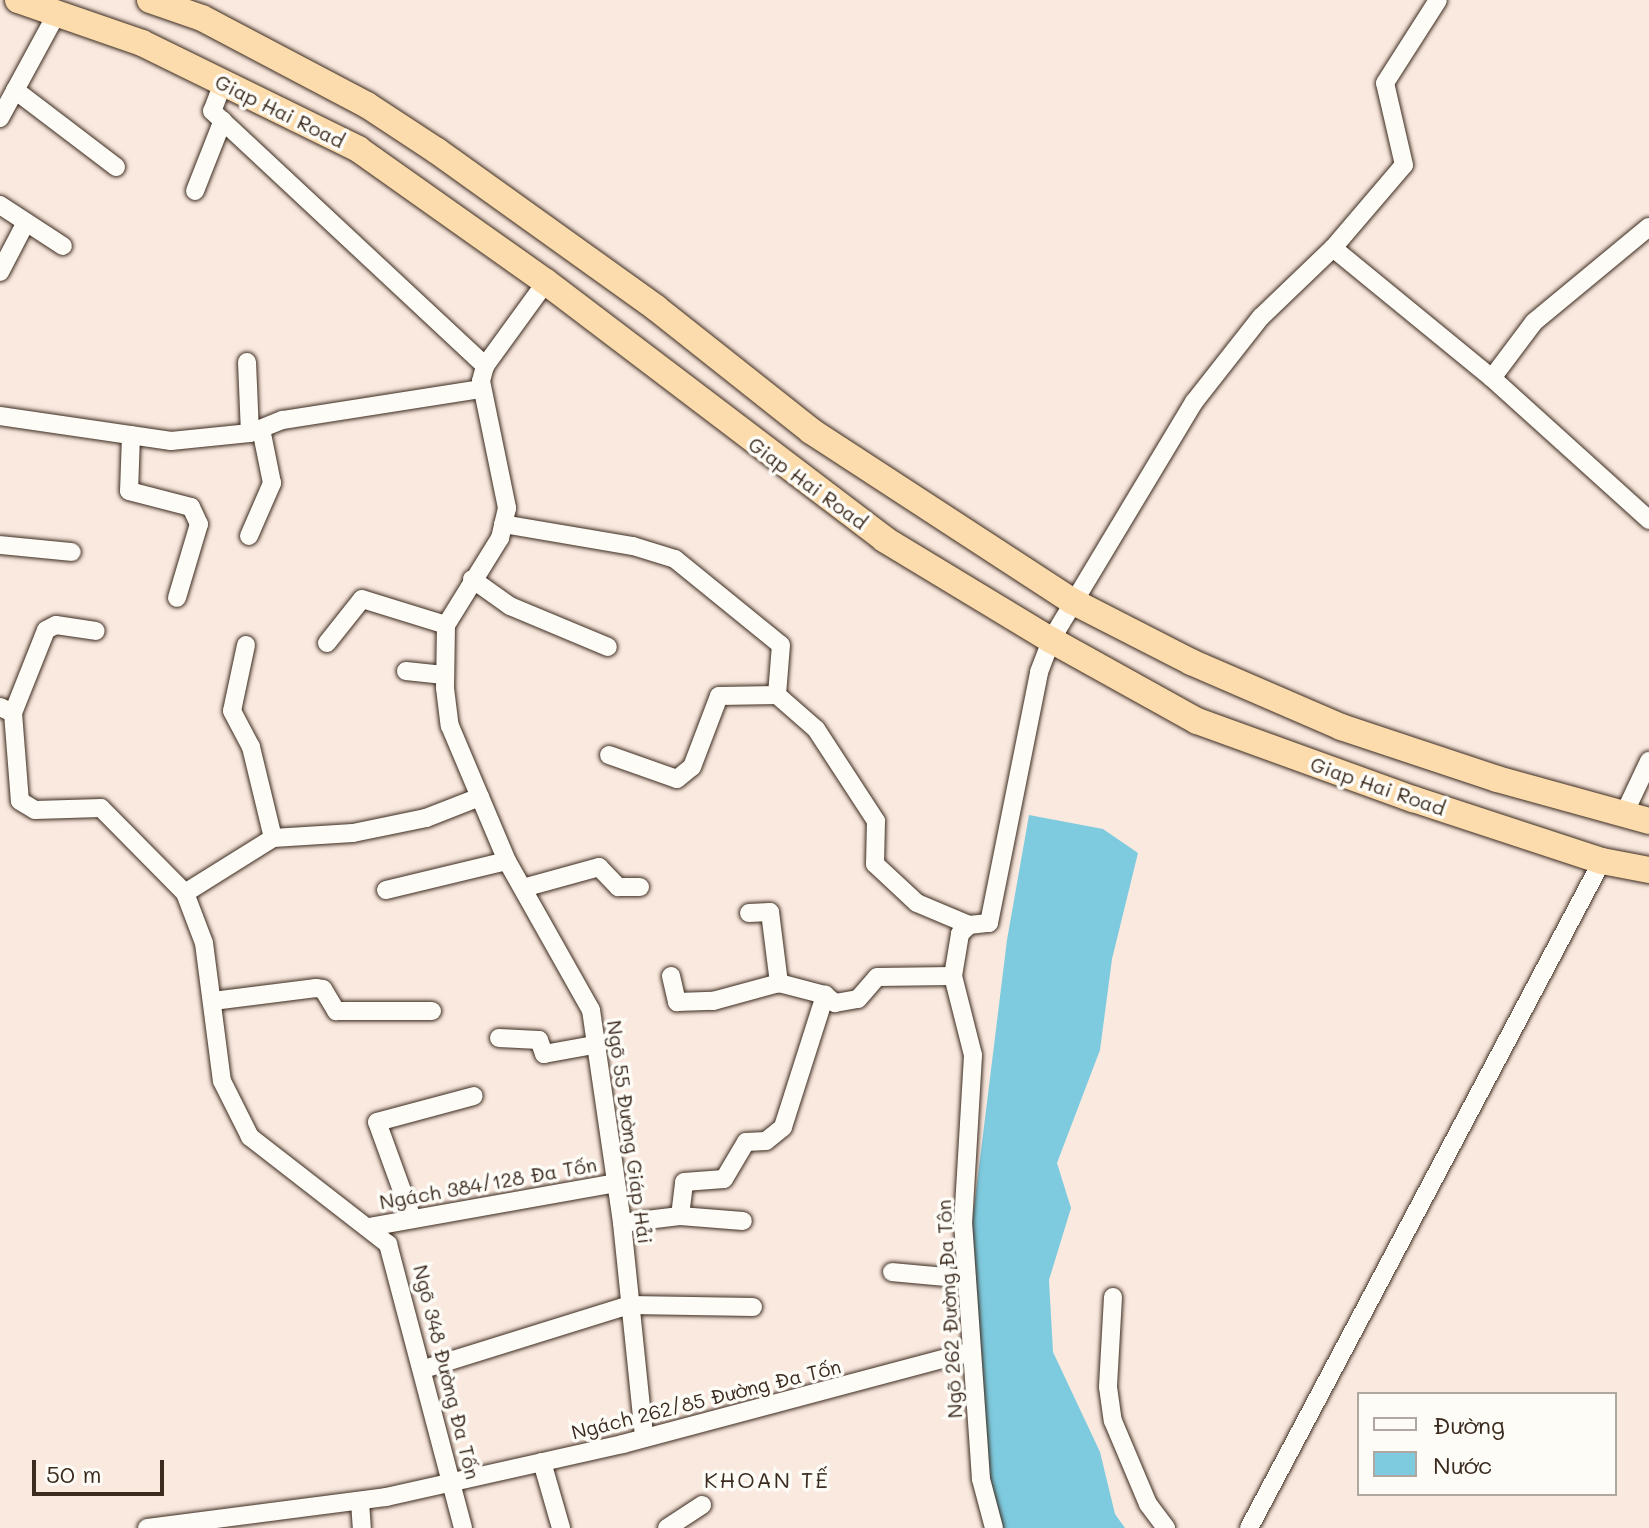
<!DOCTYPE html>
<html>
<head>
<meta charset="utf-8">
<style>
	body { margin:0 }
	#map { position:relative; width:1649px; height:1528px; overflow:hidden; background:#fae9df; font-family:Mali,sans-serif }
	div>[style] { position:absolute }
	.water>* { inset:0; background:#7ecade }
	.roads { filter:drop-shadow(0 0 2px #3b2a1e) drop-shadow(0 0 2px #3b2a1e) }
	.minor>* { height:18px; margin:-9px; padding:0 9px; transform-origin:9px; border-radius:9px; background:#fdfcf7 }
	.highway>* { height:26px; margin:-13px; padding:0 13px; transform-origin:13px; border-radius:13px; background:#fcdcac }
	span { translate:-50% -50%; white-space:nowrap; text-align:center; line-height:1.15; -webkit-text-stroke:7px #fdfcf7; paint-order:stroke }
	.street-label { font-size:20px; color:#3b2a1e }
	.neighbourhood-label { font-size:22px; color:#3b2a1e; letter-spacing:2px }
	.legend { position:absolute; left:1357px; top:1392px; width:260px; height:104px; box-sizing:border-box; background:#fdfcf7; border:2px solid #afa8a0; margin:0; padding:10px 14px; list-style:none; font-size:24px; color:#3b2a1e }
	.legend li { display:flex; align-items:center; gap:16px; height:40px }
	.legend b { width:40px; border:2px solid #afa8a0 }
	.scale { position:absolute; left:32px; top:1460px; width:132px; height:36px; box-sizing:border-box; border:4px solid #3b2a1e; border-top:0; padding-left:10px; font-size:24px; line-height:28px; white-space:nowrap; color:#3b2a1e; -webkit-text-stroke:6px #fdfcf7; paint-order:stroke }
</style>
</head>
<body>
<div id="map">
	<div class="water">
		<div style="clip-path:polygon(1029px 815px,1103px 829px,1138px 853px,1112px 959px,1100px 1050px,1057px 1163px,1071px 1208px,1049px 1280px,1053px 1352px,1100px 1452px,1115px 1514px,1125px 1528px,1001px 1528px,987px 1486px,972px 1224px,1007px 940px)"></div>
	</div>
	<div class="roads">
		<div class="minor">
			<div style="left:223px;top:83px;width:30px;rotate:111deg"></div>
			<div style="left:212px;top:111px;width:374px;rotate:43deg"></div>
			<div style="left:15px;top:90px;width:127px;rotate:37.3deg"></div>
			<div style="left:0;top:118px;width:119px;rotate:-61.5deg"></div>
			<div style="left:195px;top:191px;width:76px;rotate:-68.5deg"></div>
			<div style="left:0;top:205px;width:75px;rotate:33.1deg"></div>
			<div style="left:1333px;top:248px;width:109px;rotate:-49.5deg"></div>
			<div style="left:1404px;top:165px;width:84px;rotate:-103deg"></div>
			<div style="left:1385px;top:83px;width:98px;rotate:-57.4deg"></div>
			<div style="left:0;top:272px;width:56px;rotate:-62.5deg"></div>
			<div style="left:546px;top:282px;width:104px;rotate:126deg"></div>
			<div style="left:485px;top:366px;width:16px;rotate:105deg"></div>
			<div style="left:481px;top:381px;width:130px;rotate:78.4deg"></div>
			<div style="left:507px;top:508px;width:31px;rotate:103deg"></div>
			<div style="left:500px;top:538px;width:102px;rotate:121.8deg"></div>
			<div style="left:446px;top:625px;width:63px;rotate:90.9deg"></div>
			<div style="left:445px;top:688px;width:38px;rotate:83deg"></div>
			<div style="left:450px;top:726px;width:147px;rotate:67.1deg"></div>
			<div style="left:507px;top:861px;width:171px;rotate:60.6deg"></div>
			<div style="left:591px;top:1010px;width:215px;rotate:81.7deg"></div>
			<div style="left:622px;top:1223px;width:215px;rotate:84.1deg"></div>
			<div style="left:247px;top:362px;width:71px;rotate:87.6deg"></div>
			<div style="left:1492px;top:378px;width:212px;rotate:42.1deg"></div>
			<div style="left:0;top:416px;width:173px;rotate:8.3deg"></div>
			<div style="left:171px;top:441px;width:79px;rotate:-5.8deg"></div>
			<div style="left:250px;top:433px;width:35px;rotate:-22deg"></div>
			<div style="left:283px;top:420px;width:200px;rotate:-8.9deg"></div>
			<div style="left:131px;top:435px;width:56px;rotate:92deg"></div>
			<div style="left:129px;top:491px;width:64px;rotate:14.5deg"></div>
			<div style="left:191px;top:507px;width:19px;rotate:65deg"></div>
			<div style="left:199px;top:524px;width:77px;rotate:106.6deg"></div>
			<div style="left:503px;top:524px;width:132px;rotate:9.6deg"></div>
			<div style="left:633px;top:546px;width:44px;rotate:17.2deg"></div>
			<div style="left:675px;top:559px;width:136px;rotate:39.1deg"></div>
			<div style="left:781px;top:645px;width:50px;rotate:94.6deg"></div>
			<div style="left:249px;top:536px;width:58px;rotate:-66.5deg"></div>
			<div style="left:272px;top:483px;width:55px;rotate:-101.5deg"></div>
			<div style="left:0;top:545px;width:72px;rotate:5.6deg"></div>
			<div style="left:472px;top:579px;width:47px;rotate:35.4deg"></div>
			<div style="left:510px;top:606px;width:106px;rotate:22.7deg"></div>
			<div style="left:327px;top:643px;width:56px;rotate:-51.5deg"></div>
			<div style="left:362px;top:599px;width:88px;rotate:17.2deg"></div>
			<div style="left:246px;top:645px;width:67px;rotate:102deg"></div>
			<div style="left:232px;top:711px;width:41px;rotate:62.2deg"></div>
			<div style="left:251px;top:747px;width:94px;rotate:76.4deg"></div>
			<div style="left:406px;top:671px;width:38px;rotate:6deg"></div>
			<div style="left:0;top:707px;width:14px;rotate:25deg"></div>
			<div style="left:13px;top:713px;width:88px;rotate:85.5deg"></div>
			<div style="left:20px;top:801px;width:17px;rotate:31deg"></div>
			<div style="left:35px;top:810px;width:66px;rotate:-1.7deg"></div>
			<div style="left:101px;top:808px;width:120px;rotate:45.3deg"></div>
			<div style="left:185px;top:893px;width:53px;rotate:69.2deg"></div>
			<div style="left:204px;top:943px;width:139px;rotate:82.6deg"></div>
			<div style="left:222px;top:1081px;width:63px;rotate:63.4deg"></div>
			<div style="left:250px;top:1137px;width:175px;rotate:37.8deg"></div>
			<div style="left:388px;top:1244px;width:294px;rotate:75.2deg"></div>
			<div style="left:13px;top:713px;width:89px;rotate:-68.3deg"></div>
			<div style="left:46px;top:630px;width:11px;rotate:-27deg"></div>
			<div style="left:56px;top:625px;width:40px;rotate:8.5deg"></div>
			<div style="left:609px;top:755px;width:72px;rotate:19.4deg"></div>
			<div style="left:677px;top:779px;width:19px;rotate:-39deg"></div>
			<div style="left:692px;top:767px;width:76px;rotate:-69.2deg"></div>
			<div style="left:719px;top:696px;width:58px;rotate:-1deg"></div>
			<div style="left:777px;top:695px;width:52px;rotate:41.1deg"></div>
			<div style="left:816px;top:729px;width:110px;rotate:56.9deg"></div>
			<div style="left:876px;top:821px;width:43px;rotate:91.3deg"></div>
			<div style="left:875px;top:864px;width:57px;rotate:42.9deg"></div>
			<div style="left:917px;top:903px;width:56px;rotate:22.9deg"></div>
			<div style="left:1624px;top:814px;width:59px;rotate:-64.7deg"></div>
			<div style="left:523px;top:888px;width:79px;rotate:-15.4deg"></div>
			<div style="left:599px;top:867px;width:28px;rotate:46deg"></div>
			<div style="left:618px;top:887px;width:22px"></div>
			<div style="left:386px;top:890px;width:124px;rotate:-13.5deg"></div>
			<div style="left:185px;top:893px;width:104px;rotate:-32deg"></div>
			<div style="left:273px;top:838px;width:80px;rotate:-3.6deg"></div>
			<div style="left:353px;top:833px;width:75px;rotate:-11.6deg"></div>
			<div style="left:426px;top:818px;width:58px;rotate:-21.3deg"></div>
			<div style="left:749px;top:913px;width:21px;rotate:-3deg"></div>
			<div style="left:770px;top:912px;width:72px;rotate:82.8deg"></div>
			<div style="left:671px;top:976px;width:27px;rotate:77deg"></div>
			<div style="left:677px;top:1002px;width:36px;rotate:-2deg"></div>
			<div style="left:713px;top:1001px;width:68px;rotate:-15.3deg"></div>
			<div style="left:779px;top:983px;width:48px;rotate:14.6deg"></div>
			<div style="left:825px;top:995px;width:13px;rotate:39deg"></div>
			<div style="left:835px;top:1003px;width:23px;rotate:-10deg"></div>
			<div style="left:858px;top:999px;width:29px;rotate:-49deg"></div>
			<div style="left:877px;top:977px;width:76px;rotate:-0.8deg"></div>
			<div style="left:213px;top:1001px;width:104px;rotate:-7.2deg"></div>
			<div style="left:316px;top:988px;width:7px;rotate:8deg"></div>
			<div style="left:323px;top:989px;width:26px;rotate:59deg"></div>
			<div style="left:336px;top:1011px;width:96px"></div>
			<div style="left:499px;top:1038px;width:40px;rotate:2.9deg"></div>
			<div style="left:539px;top:1040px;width:15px;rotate:70deg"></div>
			<div style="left:544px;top:1054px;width:56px;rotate:-10.3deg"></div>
			<div style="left:680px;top:1216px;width:34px;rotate:-83deg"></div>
			<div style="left:684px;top:1182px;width:40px;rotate:-4.3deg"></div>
			<div style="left:724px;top:1179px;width:43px;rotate:-59.3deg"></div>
			<div style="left:746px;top:1142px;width:20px;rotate:-3deg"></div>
			<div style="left:766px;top:1141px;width:22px;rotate:-39deg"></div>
			<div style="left:783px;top:1127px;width:139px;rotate:-72.3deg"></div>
			<div style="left:412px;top:1218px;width:102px;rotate:-110deg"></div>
			<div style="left:377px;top:1122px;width:100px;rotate:-15deg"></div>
			<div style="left:622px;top:1223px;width:58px;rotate:-6.9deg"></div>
			<div style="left:680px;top:1216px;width:63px;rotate:4.5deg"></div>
			<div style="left:369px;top:1227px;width:250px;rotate:-10.1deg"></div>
			<div style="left:892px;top:1272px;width:75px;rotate:5.3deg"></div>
			<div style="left:1113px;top:1297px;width:90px;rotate:93.2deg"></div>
			<div style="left:1108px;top:1387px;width:34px;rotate:82deg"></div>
			<div style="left:1113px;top:1421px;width:90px;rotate:67.1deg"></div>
			<div style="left:1148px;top:1504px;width:30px;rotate:53deg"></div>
			<div style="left:424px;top:1369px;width:216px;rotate:-17.3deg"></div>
			<div style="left:630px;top:1305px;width:123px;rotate:0.9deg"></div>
			<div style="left:542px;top:1462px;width:69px;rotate:73.9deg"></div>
			<div style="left:360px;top:1502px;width:26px;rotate:86deg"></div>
			<div style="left:147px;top:1528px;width:241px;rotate:-7.4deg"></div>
			<div style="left:386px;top:1497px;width:243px;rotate:-12.6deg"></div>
			<div style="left:623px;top:1444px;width:358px;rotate:-14.9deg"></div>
			<div style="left:667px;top:1528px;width:42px;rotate:-33.3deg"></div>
			<div style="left:994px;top:1528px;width:51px;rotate:-104.9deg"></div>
			<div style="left:981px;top:1479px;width:256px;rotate:-94deg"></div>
			<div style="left:963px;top:1224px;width:169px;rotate:-86.6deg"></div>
			<div style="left:973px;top:1055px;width:81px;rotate:-104.2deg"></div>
			<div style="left:953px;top:976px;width:43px;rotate:-80.5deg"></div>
			<div style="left:960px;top:934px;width:13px;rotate:-45deg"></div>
			<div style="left:969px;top:925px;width:20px;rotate:-6deg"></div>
			<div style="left:989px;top:923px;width:256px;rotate:-78.7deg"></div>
			<div style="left:1039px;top:672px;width:34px;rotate:-69deg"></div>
			<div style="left:1051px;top:640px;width:278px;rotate:-59deg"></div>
			<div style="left:1194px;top:402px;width:108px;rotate:-51.8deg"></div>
			<div style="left:1261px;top:317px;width:100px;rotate:-43.8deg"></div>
			<div style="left:1333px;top:248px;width:205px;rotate:39.3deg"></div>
			<div style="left:1492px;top:378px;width:70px;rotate:-53.1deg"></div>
			<div style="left:1534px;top:322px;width:149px;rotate:-39.6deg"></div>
			<div style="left:1249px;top:1528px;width:755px;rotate:-62.11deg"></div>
		</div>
		<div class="highway">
			<div style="left:18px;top:0;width:131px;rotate:19.1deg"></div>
			<div style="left:142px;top:43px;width:241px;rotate:26.1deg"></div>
			<div style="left:358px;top:149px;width:230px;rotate:35.3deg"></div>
			<div style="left:546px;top:282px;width:425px;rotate:37.2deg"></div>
			<div style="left:884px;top:539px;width:195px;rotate:31.2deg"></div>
			<div style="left:1051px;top:640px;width:167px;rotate:29deg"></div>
			<div style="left:1197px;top:721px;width:230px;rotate:19.9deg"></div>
			<div style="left:1413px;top:799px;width:199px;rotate:18.2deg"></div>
			<div style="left:1602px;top:861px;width:48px;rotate:10.8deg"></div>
			<div style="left:150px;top:0;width:55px;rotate:19.1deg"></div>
			<div style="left:202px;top:18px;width:187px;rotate:27.8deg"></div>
			<div style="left:367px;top:105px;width:84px;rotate:33.3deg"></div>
			<div style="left:437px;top:151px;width:269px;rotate:35.6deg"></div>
			<div style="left:656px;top:308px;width:198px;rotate:38.4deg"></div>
			<div style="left:811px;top:431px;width:311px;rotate:33.1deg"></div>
			<div style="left:1072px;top:601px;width:134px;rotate:27.1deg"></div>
			<div style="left:1191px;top:662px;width:163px;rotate:23.4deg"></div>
			<div style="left:1341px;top:727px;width:164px;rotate:18.4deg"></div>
			<div style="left:1497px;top:779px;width:158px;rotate:15.4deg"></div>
		</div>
	</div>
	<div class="street-label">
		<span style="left:280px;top:111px;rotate:26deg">Giap Hai Road</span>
		<span style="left:808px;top:483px;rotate:36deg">Giap Hai Road</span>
		<span style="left:1378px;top:786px;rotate:19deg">Giap Hai Road</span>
		<span style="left:630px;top:1132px;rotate:82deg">Ngõ 55 Đường Giáp Hải</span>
		<span style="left:488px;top:1183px;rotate:-10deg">Ngách 384/128 Đa Tốn</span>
		<span style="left:949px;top:1309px;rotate:-93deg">Ngõ 262 Đường Đa Tôn</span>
		<span style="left:447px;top:1372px;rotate:76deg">Ngõ 348 Đường Đa Tốn</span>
		<span style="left:706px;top:1399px;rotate:-14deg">Ngách 262/85 Đường Đa Tốn</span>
	</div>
	<div class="neighbourhood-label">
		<span style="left:767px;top:1480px">KHOAN TẾ</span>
	</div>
	<ul class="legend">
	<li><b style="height:10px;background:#fdfcf7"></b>Đường</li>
	<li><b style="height:22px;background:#7ecade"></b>Nước</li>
	</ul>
	<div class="scale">50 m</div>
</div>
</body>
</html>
